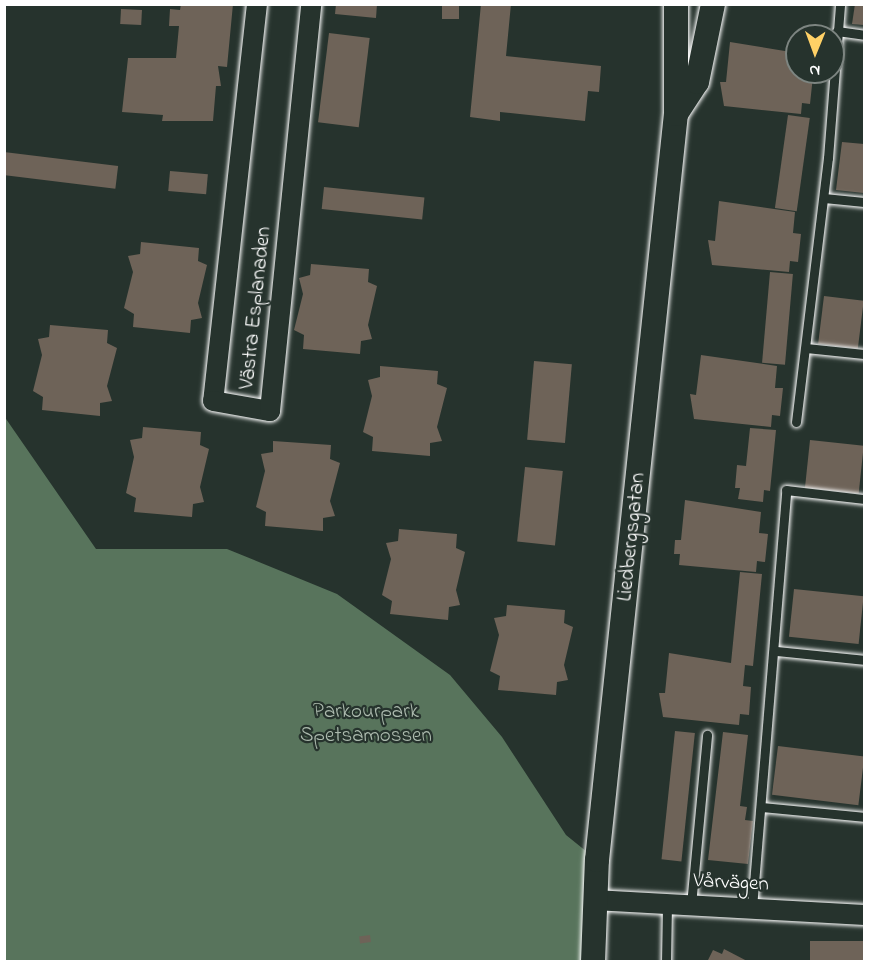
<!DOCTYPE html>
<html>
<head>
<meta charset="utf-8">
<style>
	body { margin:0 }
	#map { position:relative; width:869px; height:966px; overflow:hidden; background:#26332d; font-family:"Indie Flower",sans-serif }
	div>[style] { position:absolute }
	.green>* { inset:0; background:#58745c }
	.building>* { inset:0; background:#6e6358; transform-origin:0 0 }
	.roads { filter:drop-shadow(0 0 2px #fff) drop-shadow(0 0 2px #fff) }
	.service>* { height:9px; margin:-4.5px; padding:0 4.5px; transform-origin:4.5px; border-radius:4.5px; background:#26332d }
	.minor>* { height:20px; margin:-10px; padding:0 10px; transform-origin:10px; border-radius:10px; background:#26332d }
	.tertiary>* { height:24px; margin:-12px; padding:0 12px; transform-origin:12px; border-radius:12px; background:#26332d }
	span { translate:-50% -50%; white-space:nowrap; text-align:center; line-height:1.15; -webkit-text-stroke:4.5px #26332d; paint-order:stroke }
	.street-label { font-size:21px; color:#fff }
	.park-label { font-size:21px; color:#acbaae }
	.frame { position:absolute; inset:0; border:6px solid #fff; pointer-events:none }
	.north { position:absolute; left:785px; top:24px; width:60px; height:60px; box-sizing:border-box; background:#26332d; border:2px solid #7d8581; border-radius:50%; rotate:181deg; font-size:16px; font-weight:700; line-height:24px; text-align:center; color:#fff }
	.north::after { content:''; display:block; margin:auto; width:21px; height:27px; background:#ffd166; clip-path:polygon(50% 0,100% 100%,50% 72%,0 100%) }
</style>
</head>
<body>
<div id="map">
	<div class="green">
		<div style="clip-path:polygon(4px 416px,96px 549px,227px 549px,337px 594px,450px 675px,502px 737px,566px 835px,597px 860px,593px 961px,5px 961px)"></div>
	</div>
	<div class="building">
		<div style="clip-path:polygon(181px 4px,233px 4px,227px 67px,218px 66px,221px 86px,216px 86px,213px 121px,162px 121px,163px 115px,122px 112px,128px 58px,176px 58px,179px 26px,169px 26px,170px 9px,180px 10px)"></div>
		<div style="clip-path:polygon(336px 4px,377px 4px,376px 18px,335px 14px)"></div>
		<div style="left:442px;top:4px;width:17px;height:15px"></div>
		<div style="clip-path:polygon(481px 4px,511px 4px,506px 56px,601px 66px,599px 92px,588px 91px,585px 121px,500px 112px,500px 121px,470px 117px)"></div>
		<div style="clip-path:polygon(855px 4px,864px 4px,864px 25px,852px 24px)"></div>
		<div style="left:121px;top:9px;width:21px;height:15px;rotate:3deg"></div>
		<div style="left:329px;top:33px;width:41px;height:90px;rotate:7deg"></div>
		<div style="clip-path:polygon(730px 42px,797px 53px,797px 72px,813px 76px,810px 104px,802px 103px,801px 114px,724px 106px,720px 82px,726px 82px)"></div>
		<div style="left:788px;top:115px;width:22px;height:94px;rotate:8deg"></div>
		<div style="clip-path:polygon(842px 142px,864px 144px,864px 193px,836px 190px)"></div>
		<div style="left:4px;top:152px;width:115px;height:23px;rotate:7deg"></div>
		<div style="left:170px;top:171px;width:38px;height:20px;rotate:5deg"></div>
		<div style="left:324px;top:187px;width:101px;height:22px;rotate:6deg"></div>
		<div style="clip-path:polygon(719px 201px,795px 212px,793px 233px,801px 234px,798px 262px,790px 261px,789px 272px,712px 265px,708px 240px,715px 241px)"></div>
		<div style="clip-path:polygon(141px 242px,199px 248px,198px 261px,207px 265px,198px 303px,202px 318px,191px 320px,190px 333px,133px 327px,134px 314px,124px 308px,133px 272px,128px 256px,140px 254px)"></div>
		<div style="clip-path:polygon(311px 264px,369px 269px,368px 282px,377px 286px,368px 325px,372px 339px,361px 341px,360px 354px,303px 349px,304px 335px,294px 330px,303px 294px,299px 278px,310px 275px)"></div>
		<div style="left:770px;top:272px;width:23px;height:91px;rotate:5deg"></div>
		<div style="left:824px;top:296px;width:40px;height:48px;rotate:7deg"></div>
		<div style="clip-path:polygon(50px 325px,108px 330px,107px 343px,117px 348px,107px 386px,112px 401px,100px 403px,100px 416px,42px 410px,43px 397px,33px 391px,42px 355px,38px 339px,49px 337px)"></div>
		<div style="clip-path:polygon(701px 355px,777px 366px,775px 388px,783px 388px,780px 416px,772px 415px,771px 427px,694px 419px,690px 394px,696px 395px)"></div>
		<div style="left:534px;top:361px;width:38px;height:79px;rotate:5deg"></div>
		<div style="clip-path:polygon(380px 366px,438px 371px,437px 384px,447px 388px,437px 427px,442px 441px,430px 443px,430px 456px,372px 451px,373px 437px,363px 432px,372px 396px,368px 380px,380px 377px)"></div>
		<div style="clip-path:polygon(143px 427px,201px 432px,200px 445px,209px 449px,200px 487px,204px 502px,193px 504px,192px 517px,134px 512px,136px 498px,126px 493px,134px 457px,130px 440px,142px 438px)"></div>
		<div style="clip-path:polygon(750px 428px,776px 430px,770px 491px,764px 490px,763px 502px,738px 499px,740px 488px,735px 488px,737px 465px,746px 466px)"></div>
		<div style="left:810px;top:440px;width:54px;height:48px;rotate:6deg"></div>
		<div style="clip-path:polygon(273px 441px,331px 445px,330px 459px,340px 463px,330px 501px,335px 516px,323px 518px,323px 531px,265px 526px,266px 512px,256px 507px,265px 471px,261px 454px,273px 452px)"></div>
		<div style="left:525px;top:467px;width:38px;height:75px;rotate:6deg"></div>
		<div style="clip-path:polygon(685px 500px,761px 512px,759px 533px,768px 534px,765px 562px,757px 561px,756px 572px,679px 565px,680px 554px,674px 554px,675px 540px,681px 540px)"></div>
		<div style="clip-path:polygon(399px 529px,457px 534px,456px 548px,465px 552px,456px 590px,460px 605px,449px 607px,448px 620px,390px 614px,392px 601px,382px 595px,391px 559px,386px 543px,398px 541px)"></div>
		<div style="clip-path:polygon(740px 572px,762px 574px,753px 666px,745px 665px,743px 686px,751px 687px,749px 715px,740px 714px,739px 725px,663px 717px,659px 693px,665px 693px,669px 653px,731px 663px)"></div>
		<div style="left:794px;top:589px;width:70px;height:48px;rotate:6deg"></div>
		<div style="clip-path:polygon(507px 605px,565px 610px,564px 623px,573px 627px,564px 665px,568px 680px,557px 682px,556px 695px,498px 690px,500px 676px,490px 671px,499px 635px,494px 618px,506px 616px)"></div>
		<div style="left:675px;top:731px;width:20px;height:129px;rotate:6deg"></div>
		<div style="clip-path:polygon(723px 732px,748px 735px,740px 806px,747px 807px,745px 820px,753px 821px,748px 864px,708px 860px)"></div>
		<div style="left:778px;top:746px;width:87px;height:49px;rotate:7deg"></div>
		<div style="left:370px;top:935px;width:7px;height:11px;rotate:82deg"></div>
		<div style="left:810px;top:941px;width:54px;height:21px"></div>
		<div style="clip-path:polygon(724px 949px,749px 962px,707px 962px,713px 950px,722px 954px)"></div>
	</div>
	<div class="roads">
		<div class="service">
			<div style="left:837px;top:31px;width:27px;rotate:8deg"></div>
			<div style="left:824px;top:198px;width:40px;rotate:5.7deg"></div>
			<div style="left:806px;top:348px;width:58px;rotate:5.9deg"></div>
			<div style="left:796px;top:422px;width:266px;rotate:-83.1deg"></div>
			<div style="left:828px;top:158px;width:154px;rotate:-85.5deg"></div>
			<div style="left:776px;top:651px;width:88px;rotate:5.8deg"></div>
			<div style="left:761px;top:807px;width:103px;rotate:5.5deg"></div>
			<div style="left:691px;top:905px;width:171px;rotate:-84.6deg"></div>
			<div style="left:752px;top:908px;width:419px;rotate:-85.3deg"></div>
			<div style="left:786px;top:490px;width:79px;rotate:6.6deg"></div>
			<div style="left:666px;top:962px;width:58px;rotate:-89deg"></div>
		</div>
		<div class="minor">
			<div style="left:257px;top:4px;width:399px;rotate:96.3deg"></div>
			<div style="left:213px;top:401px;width:58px;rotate:10deg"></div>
			<div style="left:270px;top:411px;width:409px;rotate:-84.2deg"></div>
			<div style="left:595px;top:900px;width:269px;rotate:3.2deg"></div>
		</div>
		<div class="tertiary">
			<div style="left:676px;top:114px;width:38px;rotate:-57deg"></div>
			<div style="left:697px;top:82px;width:80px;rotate:-78.4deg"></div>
			<div style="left:593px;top:962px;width:102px;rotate:-87.8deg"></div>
			<div style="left:597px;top:860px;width:750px;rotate:-83.96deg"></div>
			<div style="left:676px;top:114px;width:110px;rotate:-90deg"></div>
		</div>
	</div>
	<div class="street-label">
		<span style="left:256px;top:308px;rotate:-84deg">Västra Esplanaden</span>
		<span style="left:632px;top:537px;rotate:-84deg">Liedbergsgatan</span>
		<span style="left:731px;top:883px;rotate:3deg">Vårvägen</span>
	</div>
	<div class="park-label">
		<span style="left:366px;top:724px">Parkourpark<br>Spetsamossen</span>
	</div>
	<div class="frame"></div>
	<div class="north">N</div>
</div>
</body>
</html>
